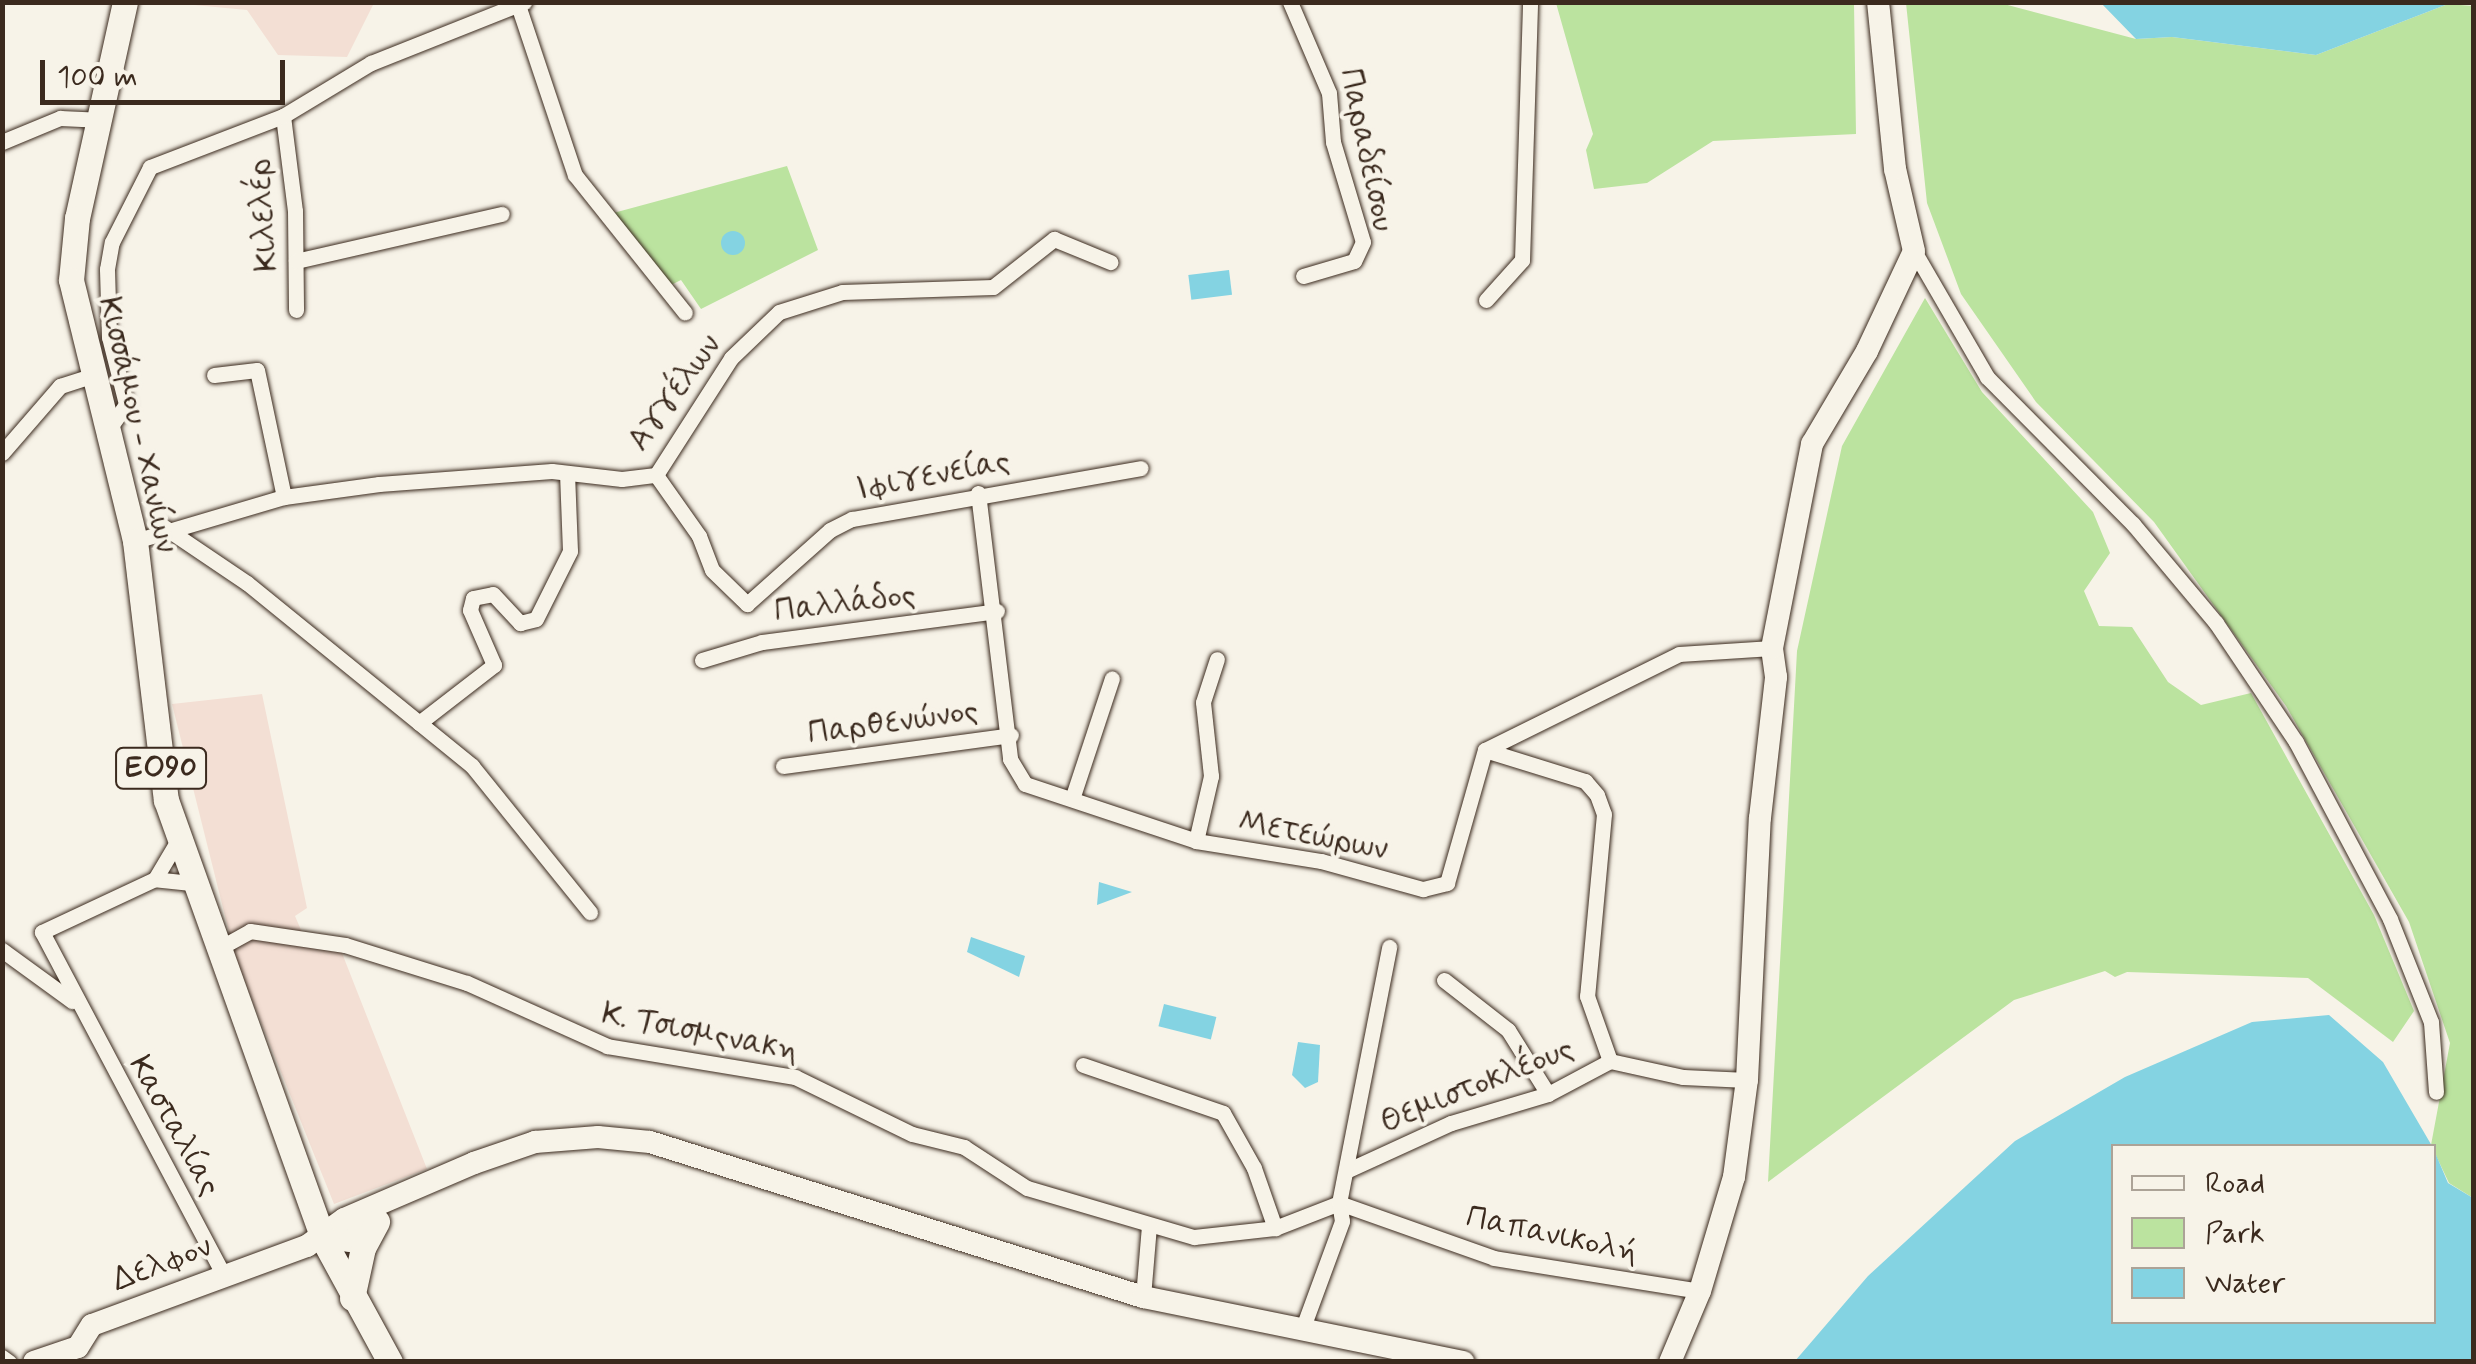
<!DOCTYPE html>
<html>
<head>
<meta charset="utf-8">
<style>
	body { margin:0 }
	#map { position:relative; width:2476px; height:1364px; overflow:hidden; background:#f7f3e8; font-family:Mynerve,sans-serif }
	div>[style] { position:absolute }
	.built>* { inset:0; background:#f3dfd4 }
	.green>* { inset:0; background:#bbe39f }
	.water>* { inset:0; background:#84d3e2; transform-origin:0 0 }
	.round { border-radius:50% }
	.roads { filter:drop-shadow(0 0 2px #3b2a1e) drop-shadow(0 0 2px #3b2a1e) }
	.street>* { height:15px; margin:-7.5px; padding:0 7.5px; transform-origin:7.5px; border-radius:7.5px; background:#f7f3e8 }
	.secondary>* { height:22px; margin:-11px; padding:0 11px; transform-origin:11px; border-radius:11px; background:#f7f3e8 }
	.primary>* { height:25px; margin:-12.5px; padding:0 12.5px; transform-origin:12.5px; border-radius:12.5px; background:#f7f3e8 }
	span { translate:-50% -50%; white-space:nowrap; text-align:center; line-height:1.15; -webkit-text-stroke:8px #f7f3e8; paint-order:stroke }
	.shield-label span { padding:2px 8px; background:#f7f3e8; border:2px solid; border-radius:8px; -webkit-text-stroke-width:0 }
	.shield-label { font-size:30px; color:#3b2a1e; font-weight:700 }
	.street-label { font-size:32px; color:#3b2a1e }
	.frame { position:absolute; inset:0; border:5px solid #3b2a1e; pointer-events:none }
	.legend { position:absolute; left:2111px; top:1144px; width:325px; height:180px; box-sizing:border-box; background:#f7f3e8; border:2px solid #aca397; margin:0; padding:12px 18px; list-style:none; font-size:30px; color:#3b2a1e }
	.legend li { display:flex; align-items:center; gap:20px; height:50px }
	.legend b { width:50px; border:2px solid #aca397 }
	.scale { position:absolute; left:40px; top:60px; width:245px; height:45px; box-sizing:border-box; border:5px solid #3b2a1e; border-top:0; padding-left:12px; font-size:30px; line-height:35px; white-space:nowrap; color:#3b2a1e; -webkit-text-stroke:8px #f7f3e8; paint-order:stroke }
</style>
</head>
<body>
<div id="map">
	<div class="built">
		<div style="clip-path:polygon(173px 3px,173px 2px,374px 3px,347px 57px,278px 55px,247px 10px)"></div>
		<div style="clip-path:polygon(262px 694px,307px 908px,295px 916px,304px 937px,340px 948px,427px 1169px,334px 1204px,236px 960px,172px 704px)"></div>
	</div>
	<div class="green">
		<div style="clip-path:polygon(1556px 3px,1854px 3px,1856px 134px,1713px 141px,1647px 183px,1594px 189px,1586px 150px,1593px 134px)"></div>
		<div style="clip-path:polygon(1906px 3px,2000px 3px,2136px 39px,2172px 37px,2316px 55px,2448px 4px,2473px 6px,2473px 1198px,2449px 1183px,2431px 1145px,2450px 1043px,2409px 922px,2286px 706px,2154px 522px,2036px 402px,1961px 294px,1927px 203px)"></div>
		<div style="clip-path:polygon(787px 166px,818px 250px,701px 309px,681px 280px,665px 288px,606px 215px)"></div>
		<div style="clip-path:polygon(1925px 298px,1982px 392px,2093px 512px,2110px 553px,2084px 591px,2099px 626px,2132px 627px,2168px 682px,2201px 705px,2251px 693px,2374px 915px,2414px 1011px,2393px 1042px,2308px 978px,2127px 972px,2115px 977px,2105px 971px,2014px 1000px,1768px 1182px,1797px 651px,1842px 446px)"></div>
	</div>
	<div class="water">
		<div style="clip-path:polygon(2473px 2px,2448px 4px,2316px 55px,2172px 37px,2136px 39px,2101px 3px)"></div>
		<div class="round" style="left:721px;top:231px;width:24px;height:24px"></div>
		<div style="left:1229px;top:270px;width:25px;height:41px;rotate:83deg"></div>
		<div style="clip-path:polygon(1099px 882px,1132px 892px,1097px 905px)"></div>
		<div style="clip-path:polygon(971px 937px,1025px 956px,1019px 977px,967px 952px)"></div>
		<div style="left:1164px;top:1004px;width:54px;height:23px;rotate:14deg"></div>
		<div style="clip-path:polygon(2329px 1015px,2383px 1062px,2432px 1146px,2114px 1146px,2114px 1322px,2434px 1322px,2434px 1150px,2448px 1183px,2473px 1198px,2473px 1361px,1795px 1361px,1868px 1276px,2015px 1141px,2125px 1077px,2252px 1022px)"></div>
		<div style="clip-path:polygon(1298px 1042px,1320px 1045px,1318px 1082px,1305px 1088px,1292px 1075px)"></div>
	</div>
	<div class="roads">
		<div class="street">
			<div style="left:1290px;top:2px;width:99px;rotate:66.8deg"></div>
			<div style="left:1329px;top:93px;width:49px;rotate:85.3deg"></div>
			<div style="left:1333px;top:142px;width:104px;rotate:73.3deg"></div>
			<div style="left:1363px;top:242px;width:21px;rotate:115deg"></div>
			<div style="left:1354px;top:261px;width:53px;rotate:163.6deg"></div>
			<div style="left:518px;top:5px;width:179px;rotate:71.5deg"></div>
			<div style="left:575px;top:175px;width:176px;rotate:51.4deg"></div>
			<div style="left:283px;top:116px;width:96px;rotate:82.8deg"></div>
			<div style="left:295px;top:211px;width:99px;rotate:89.4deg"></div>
			<div style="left:2px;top:142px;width:63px;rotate:-22.5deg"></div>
			<div style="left:60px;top:118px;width:43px;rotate:2.7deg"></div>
			<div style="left:1914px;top:251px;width:146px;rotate:59.9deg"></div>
			<div style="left:1987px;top:377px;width:207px;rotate:45.2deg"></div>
			<div style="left:2133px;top:524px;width:129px;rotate:50deg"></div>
			<div style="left:2216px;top:623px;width:143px;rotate:56.1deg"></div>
			<div style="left:2296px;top:742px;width:200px;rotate:62deg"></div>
			<div style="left:2390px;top:919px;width:111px;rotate:68.3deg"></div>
			<div style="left:2431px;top:1022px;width:70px;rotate:85.9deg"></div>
			<div style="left:296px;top:261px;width:211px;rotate:-12.9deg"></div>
			<div style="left:1486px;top:300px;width:54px;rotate:-48deg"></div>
			<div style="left:1522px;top:260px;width:258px;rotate:-88.2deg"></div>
			<div style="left:214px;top:375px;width:43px;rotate:-6.6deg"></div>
			<div style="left:257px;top:370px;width:130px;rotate:78deg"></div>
			<div style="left:106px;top:433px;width:35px;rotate:-55deg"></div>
			<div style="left:126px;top:404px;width:69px;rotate:-104.2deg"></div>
			<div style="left:109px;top:337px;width:68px;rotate:-91.7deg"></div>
			<div style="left:107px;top:269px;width:27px;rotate:-80deg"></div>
			<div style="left:112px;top:242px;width:84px;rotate:-63.1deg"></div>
			<div style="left:150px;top:167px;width:142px;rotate:-21deg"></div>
			<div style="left:283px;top:116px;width:103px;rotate:-31.1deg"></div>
			<div style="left:371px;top:63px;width:165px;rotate:-21.7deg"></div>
			<div style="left:2px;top:453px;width:89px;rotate:-49.1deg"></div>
			<div style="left:60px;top:386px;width:33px;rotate:-18deg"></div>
			<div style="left:656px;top:475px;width:75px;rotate:54.8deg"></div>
			<div style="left:699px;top:536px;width:36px;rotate:69deg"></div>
			<div style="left:712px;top:570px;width:49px;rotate:44.2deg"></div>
			<div style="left:747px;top:604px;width:111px;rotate:-41.7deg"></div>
			<div style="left:830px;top:530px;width:25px;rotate:-27deg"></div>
			<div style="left:852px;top:519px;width:293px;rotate:-10deg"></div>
			<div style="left:978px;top:493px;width:268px;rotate:83.1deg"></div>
			<div style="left:1010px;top:759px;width:29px;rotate:59deg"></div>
			<div style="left:1025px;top:784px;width:180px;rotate:18.4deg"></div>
			<div style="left:1196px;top:841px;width:127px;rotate:9.1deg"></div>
			<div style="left:1321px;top:861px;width:106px;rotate:15.4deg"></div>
			<div style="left:1423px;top:889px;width:25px;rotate:-14deg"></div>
			<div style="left:1447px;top:883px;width:138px;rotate:-74.1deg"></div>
			<div style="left:1485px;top:750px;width:216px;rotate:-26.3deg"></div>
			<div style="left:1679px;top:654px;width:93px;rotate:-3.7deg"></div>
			<div style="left:164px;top:527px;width:100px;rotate:34deg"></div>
			<div style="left:247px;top:583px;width:290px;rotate:39.1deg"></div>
			<div style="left:472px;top:766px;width:188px;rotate:51.1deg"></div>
			<div style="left:135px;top:541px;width:155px;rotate:-16.5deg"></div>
			<div style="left:284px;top:497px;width:96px;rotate:-7.8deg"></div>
			<div style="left:379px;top:484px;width:173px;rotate:-4.3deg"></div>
			<div style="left:552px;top:471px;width:70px;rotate:6.5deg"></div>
			<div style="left:622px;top:479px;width:34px;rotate:-7deg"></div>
			<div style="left:656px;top:475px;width:139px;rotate:-57.3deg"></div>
			<div style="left:731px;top:358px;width:66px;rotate:-43.8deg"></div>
			<div style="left:779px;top:312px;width:66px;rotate:-17.6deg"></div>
			<div style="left:842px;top:292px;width:151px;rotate:-1.9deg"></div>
			<div style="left:993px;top:287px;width:78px;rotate:-38.2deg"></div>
			<div style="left:1054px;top:239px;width:61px;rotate:22.3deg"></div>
			<div style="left:702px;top:660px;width:63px;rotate:-16.7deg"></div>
			<div style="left:762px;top:642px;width:237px;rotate:-7.5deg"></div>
			<div style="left:419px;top:723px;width:95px;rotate:-37.7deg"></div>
			<div style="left:494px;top:665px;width:60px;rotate:-113.6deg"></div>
			<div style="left:470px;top:610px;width:12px;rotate:-76deg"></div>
			<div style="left:473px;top:598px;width:20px;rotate:-11deg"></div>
			<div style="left:493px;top:594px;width:40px;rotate:47deg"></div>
			<div style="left:520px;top:623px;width:16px;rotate:-14deg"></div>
			<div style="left:536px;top:619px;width:76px;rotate:-63.4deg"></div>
			<div style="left:570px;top:551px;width:78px;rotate:-92.2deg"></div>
			<div style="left:1485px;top:750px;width:105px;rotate:17.2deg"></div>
			<div style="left:1585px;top:781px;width:18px;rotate:49deg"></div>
			<div style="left:1597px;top:795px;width:20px;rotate:70deg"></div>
			<div style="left:1604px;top:814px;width:183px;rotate:95.3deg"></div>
			<div style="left:1587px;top:996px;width:69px;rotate:70.5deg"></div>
			<div style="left:783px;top:766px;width:230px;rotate:-7.7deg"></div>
			<div style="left:1072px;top:799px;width:127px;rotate:-71.7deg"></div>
			<div style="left:1196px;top:841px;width:67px;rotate:-77deg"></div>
			<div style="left:1211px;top:776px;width:74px;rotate:-96.2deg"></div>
			<div style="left:1203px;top:702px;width:45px;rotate:-72deg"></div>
			<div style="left:155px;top:879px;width:43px;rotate:-59.3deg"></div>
			<div style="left:191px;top:883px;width:36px;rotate:-174deg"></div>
			<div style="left:155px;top:879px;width:125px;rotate:154.9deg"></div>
			<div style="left:42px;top:932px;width:387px;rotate:62.1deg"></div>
			<div style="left:2px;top:950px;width:87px;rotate:36.1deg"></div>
			<div style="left:216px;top:950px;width:39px;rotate:-29deg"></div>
			<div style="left:250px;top:931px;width:96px;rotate:8.4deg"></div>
			<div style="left:345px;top:945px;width:128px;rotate:17.3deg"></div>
			<div style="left:467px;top:983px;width:154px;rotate:24.2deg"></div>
			<div style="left:607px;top:1046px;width:191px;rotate:9.4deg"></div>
			<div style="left:795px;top:1077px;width:130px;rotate:26deg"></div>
			<div style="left:912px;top:1134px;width:54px;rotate:14deg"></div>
			<div style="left:964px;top:1147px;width:75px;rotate:33.1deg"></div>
			<div style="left:1027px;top:1188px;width:174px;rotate:16.4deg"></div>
			<div style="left:1194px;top:1237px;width:81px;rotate:-6.3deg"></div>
			<div style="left:1275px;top:1228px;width:69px;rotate:-21.3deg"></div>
			<div style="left:1444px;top:980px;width:81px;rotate:38deg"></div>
			<div style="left:1508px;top:1030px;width:75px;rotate:58deg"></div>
			<div style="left:1083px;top:1065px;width:148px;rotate:18.9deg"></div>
			<div style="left:1223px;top:1113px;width:63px;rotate:60.6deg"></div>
			<div style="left:1254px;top:1168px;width:64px;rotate:70.7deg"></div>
			<div style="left:1346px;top:1171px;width:115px;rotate:-24.6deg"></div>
			<div style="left:1451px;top:1123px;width:101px;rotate:-16.6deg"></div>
			<div style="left:1548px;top:1094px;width:70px;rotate:-28deg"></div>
			<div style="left:1610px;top:1061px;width:75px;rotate:12.4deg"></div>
			<div style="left:1683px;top:1077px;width:64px;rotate:2.7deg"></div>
			<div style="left:1339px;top:1203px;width:164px;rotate:19.5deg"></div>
			<div style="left:1494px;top:1258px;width:209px;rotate:9.1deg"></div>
			<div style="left:1143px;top:1297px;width:71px;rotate:-85.2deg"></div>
			<div style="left:1302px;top:1330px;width:116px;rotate:-69.8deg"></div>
			<div style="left:1342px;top:1221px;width:18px;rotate:-99deg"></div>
			<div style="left:1339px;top:1203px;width:261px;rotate:-78.9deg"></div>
			<div style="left:2px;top:1357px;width:9px;rotate:36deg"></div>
		</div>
		<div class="secondary">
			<div style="left:323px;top:1239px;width:27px;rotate:4deg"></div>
			<div style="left:350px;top:1241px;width:34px;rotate:-36deg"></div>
			<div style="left:34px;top:1362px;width:46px;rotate:-18.8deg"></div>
			<div style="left:78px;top:1347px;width:26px;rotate:-58deg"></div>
			<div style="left:92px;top:1325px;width:229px;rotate:-20.2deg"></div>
			<div style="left:307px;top:1246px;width:46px;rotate:-36.1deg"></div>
			<div style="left:344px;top:1219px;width:142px;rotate:-23.3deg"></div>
			<div style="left:474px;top:1163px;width:65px;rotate:-19deg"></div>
			<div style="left:535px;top:1142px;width:63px;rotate:-4.5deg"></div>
			<div style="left:598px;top:1137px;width:52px;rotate:5.5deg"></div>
			<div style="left:650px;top:1142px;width:517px;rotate:17.45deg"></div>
			<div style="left:1143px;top:1297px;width:327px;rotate:11.5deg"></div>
			<div style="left:1670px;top:1362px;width:77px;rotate:-67.1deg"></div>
			<div style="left:1700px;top:1291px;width:119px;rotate:-73.4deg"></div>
			<div style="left:1734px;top:1177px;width:98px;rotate:-82.4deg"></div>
			<div style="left:1747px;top:1080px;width:262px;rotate:-87.2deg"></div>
			<div style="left:1760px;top:818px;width:142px;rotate:-83.5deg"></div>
			<div style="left:1776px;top:677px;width:29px;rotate:-98deg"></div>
			<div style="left:1772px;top:648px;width:208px;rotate:-78.9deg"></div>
			<div style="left:1812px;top:444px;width:108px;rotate:-59.4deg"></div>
			<div style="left:1867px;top:351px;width:110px;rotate:-64.8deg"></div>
			<div style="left:1914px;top:251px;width:84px;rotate:-103deg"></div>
			<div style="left:1895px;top:169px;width:168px;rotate:-95.8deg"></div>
		</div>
		<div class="primary">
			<div style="left:125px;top:2px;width:221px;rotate:102.5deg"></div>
			<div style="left:77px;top:218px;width:62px;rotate:95.5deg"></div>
			<div style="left:71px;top:280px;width:269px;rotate:76.2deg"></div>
			<div style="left:135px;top:541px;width:261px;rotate:83.2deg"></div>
			<div style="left:166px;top:800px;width:466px;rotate:70.3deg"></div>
			<div style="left:323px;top:1239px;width:140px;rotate:61.4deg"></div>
			<div style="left:352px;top:1298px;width:51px;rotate:-77.6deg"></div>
			<div style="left:363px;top:1248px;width:30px;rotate:-62deg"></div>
		</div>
	</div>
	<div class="shield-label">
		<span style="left:161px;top:768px">ΕΟ90</span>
	</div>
	<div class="street-label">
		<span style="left:1366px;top:150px;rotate:78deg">Παραδείσου</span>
		<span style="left:264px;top:215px;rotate:-94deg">Κιλελέρ</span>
		<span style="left:675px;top:393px;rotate:-54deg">Αγγέλων</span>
		<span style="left:137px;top:425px;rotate:77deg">Κισσάμου - Χανίων</span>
		<span style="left:933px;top:476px;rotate:-11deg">Ιφιγενείας</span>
		<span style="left:845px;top:604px;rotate:-7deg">Παλλάδος</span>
		<span style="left:893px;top:723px;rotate:-8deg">Παρθενώνος</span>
		<span style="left:1313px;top:836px;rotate:11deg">Μετεώρων</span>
		<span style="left:700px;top:1033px;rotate:11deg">Κ. Τσισμςνακη</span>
		<span style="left:1477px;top:1086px;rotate:-22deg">Θεμιστοκλέους</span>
		<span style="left:174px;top:1126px;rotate:61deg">Κασταλίας</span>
		<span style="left:1552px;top:1235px;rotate:12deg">Παπανικολή</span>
		<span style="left:162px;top:1264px;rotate:-21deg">Δελφον</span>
	</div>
	<div class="frame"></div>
	<ul class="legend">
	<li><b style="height:12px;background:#f7f3e8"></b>Road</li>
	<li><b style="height:28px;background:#bbe39f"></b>Park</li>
	<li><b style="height:28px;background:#84d3e2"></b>Water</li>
	</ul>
	<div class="scale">100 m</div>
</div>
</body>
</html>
